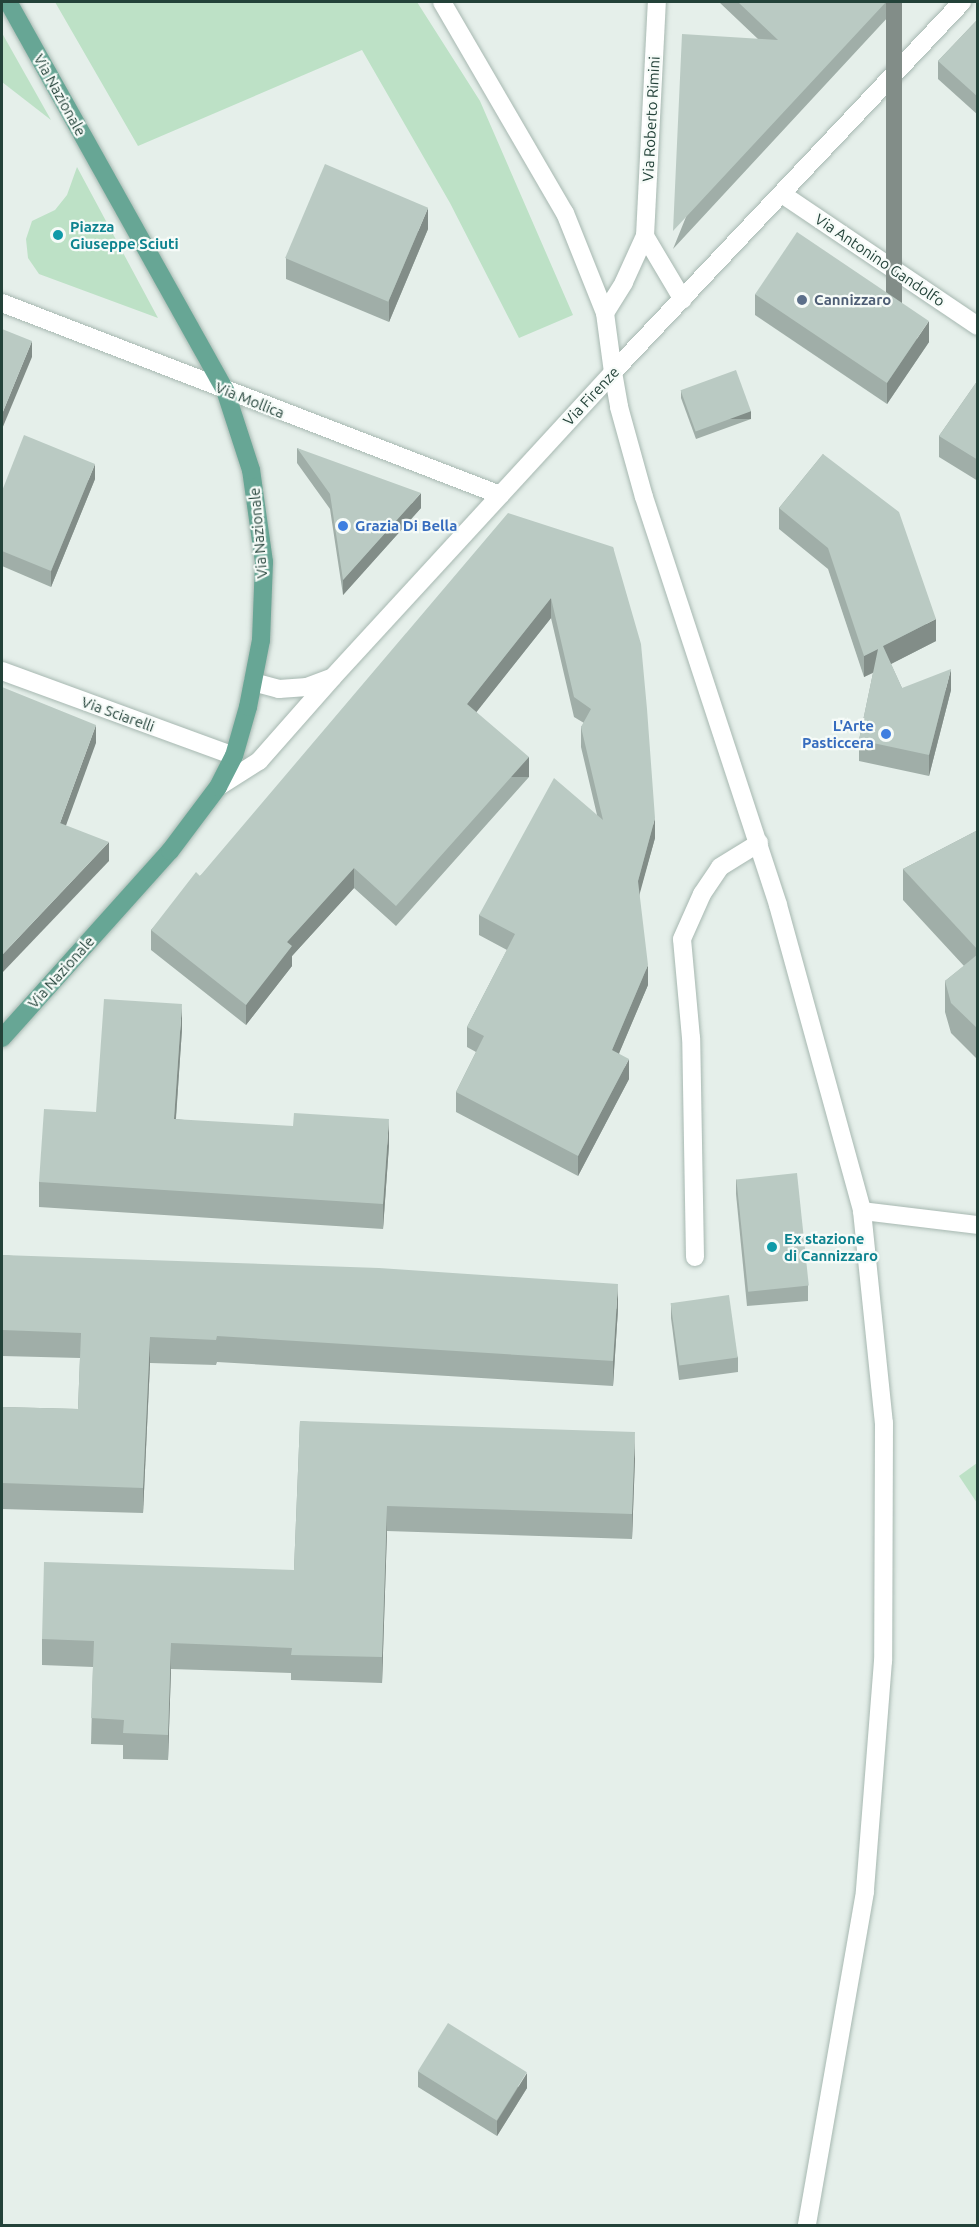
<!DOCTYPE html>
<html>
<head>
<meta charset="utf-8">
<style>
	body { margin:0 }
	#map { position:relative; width:979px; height:2227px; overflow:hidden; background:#e5efea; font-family:Ubuntu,sans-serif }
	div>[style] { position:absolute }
	.green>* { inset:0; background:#bde1c6 }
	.roads { filter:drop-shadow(0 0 2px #a7b8b1) drop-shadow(0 0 2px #a7b8b1) }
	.minor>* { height:18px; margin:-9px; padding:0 9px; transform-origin:9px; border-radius:9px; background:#fff }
	.tertiary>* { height:18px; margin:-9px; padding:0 9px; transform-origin:9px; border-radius:9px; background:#fff }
	.primary>* { height:18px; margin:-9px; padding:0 9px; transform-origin:9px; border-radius:9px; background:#67a695 }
	.wall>* { inset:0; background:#a0aea8 }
	.shaded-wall>* { inset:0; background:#828d88; transform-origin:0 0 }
	.building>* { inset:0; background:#bacac3; transform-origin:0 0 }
	.dots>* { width:16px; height:16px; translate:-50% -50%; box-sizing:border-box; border:3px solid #f6fbf8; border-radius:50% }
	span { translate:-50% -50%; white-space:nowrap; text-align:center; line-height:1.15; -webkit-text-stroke:4.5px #f6fbf8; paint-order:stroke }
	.street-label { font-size:15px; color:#234239 }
	.culture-label { font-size:15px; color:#0d838f; font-weight:700 }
	.left { translate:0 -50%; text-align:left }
	.service-label { font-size:15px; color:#4e5e75; font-weight:700 }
	.shop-label { font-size:15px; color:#366cbe; font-weight:700 }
	.right { translate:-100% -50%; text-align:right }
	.frame { position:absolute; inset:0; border:3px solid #234239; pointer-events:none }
</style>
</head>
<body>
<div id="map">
	<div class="green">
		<div style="clip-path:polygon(55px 2px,417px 2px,480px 101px,573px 315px,519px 338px,450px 203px,362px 50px,138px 146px)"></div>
		<div style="clip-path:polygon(2px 33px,51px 120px,2px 82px)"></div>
		<div style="clip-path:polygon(77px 167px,158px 318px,39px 274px,28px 258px,26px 239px,32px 221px,55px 210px,67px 195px)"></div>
		<div style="clip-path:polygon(977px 1463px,977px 1503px,959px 1476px)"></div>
	</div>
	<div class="roads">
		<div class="minor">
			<div style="left:782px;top:194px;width:236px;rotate:34deg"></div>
			<div style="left:645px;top:236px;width:74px;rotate:59.3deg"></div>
			<div style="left:605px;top:313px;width:36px;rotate:-58deg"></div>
			<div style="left:624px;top:282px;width:51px;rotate:-65.5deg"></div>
			<div style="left:645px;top:236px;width:234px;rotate:-87.1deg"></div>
			<div style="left:613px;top:372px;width:36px;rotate:80deg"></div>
			<div style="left:619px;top:407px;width:93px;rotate:74.5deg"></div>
			<div style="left:644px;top:497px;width:429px;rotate:71.8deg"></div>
			<div style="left:778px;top:905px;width:317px;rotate:74.6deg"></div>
			<div style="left:862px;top:1211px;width:213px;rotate:84.1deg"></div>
			<div style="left:884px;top:1423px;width:238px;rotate:90.2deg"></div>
			<div style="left:883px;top:1661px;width:232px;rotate:94.5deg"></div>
			<div style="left:865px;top:1892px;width:339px;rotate:99.9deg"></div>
			<div style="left:2px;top:671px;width:247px;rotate:20.1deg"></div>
			<div style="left:862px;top:1211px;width:117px;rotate:6.9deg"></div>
			<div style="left:695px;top:1257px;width:219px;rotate:-91deg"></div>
			<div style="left:691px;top:1038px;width:99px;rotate:-95.2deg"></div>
			<div style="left:682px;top:939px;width:49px;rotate:-66deg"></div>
			<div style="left:702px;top:894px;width:32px;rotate:-56deg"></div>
			<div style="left:720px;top:867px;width:46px;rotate:-31.6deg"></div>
		</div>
		<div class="tertiary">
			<div style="left:442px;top:2px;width:244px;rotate:59.8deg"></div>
			<div style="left:565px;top:213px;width:108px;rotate:68.2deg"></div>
			<div style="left:605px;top:313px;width:60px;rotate:82.3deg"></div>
			<div style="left:2px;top:303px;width:534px;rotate:21.08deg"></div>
			<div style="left:253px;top:682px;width:27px;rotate:15deg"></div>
			<div style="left:279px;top:689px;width:28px;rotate:-4deg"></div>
			<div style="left:307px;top:687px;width:25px;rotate:-21deg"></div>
			<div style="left:218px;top:787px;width:49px;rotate:-32.4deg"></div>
			<div style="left:259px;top:761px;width:112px;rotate:-48.6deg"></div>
			<div style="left:333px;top:677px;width:414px;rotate:-47.4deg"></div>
			<div style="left:613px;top:372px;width:509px;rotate:-46.67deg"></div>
		</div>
		<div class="primary">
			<div style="left:2px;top:1038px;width:251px;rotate:-48.1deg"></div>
			<div style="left:170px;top:851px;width:80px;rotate:-53.1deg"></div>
			<div style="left:218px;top:787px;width:35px;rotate:-63deg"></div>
			<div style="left:234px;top:756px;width:51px;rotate:-74.1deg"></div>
			<div style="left:248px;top:707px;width:68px;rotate:-79deg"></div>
			<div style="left:261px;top:640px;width:78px;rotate:-87.8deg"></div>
			<div style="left:264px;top:562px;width:93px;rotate:-98deg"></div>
			<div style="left:251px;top:470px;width:84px;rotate:-108deg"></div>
			<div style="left:225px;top:390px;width:445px;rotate:-119.2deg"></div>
		</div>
	</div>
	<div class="wall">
		<div style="clip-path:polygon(719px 2px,902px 2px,673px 249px,758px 39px)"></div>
		<div style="clip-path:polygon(978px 19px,978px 115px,938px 79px,938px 61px)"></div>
		<div style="clip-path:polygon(428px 229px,389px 322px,286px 279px,286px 258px)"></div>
		<div style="clip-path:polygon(755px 294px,929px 342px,887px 404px,755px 315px)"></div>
		<div style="clip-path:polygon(978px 380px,978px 481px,939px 457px,939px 436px)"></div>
		<div style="clip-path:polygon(681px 390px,751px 419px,696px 439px,681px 398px)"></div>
		<div style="clip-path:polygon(297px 448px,421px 508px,343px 595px,330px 509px,297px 463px)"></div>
		<div style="clip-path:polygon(823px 454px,936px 641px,891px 664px,902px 688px,951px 690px,929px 776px,859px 761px,859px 740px,873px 673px,864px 677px,828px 569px,779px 529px,779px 508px)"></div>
		<div style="clip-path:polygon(95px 479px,51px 587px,2px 566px,2px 491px)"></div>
		<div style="clip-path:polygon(613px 547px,655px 838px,639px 894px,648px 985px,619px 1053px,629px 1079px,578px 1176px,456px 1112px,456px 1092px,476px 1052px,467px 1047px,467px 1027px,507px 950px,479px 935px,479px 915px,597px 815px,581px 747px,581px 727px,584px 723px,574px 717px,551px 618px,476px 712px,529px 777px,396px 926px,354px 888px,292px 956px,292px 966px,246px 1025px,151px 950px,151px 930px,200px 876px)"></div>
		<div style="clip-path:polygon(978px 830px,978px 1060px,951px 1033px,945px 1012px,945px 981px,964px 966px,903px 900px,903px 869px)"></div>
		<div style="clip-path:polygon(182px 1029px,176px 1119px,389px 1145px,383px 1229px,39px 1207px,39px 1182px,96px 1112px)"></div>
		<div style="clip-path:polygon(736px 1179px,808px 1285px,808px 1301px,747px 1306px,736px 1194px)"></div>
		<div style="clip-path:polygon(2px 1255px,618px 1309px,613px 1386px,217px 1362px,216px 1365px,150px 1363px,143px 1513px,2px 1509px,2px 1407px,78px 1409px,80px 1358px,2px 1356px)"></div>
		<div style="clip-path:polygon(671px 1303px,738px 1357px,738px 1372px,679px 1380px,671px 1318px)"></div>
		<div style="clip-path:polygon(300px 1421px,635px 1458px,632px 1539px,387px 1531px,382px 1683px,291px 1680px,291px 1673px,171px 1669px,168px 1760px,123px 1759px,123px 1745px,91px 1744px,93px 1667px,42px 1665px,42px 1639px,294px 1570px)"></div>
		<div style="clip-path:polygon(418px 2071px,527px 2088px,497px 2136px,418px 2087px)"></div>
	</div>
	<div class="shaded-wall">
		<div style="left:886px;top:2px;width:16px;height:313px"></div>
		<div style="clip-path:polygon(428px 208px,428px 229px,389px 322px,389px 300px)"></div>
		<div style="clip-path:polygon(929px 321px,929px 342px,887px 404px,887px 383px)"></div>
		<div style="clip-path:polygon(32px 341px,32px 357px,2px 429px,2px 414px)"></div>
		<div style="left:751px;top:411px;width:8px;height:59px;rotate:90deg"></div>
		<div style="clip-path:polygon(95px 464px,95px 479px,51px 587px,51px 571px)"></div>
		<div style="clip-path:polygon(421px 493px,421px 508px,343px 595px,343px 580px)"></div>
		<div style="clip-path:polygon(551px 598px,551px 618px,467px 724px,467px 704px)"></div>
		<div style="clip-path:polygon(936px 619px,936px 641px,883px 668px,883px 646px)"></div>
		<div style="clip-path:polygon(878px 649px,878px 670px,864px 677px,864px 656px)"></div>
		<div style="clip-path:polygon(951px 669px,951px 690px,929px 776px,929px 755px)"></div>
		<div style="clip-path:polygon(96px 725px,96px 743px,60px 842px,60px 823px)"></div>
		<div style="left:529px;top:757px;width:20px;height:200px;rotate:90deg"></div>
		<div style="clip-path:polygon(655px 818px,655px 838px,638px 900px,638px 881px)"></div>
		<div style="clip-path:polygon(109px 842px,109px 861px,2px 973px,2px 955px)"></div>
		<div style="clip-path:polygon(354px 868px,354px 888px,292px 956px,292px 966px,246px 1025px,246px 1005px,287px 942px)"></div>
		<div style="clip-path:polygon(648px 965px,648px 985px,612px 1070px,612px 1050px)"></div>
		<div style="clip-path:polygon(182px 1004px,182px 1029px,174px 1144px,174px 1119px)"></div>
		<div style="clip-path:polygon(629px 1059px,629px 1079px,578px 1176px,578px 1156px)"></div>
		<div style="clip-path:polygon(389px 1119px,389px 1145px,383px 1229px,383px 1204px)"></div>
		<div style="clip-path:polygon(618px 1284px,618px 1309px,613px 1386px,613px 1361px)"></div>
		<div style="clip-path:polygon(150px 1337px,150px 1363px,143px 1513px,143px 1488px)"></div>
		<div style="clip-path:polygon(635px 1432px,635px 1458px,632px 1539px,632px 1514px)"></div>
		<div style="clip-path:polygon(387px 1506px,387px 1531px,382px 1683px,382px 1657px)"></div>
		<div style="clip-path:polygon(171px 1643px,171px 1669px,168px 1760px,168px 1735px)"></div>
		<div style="clip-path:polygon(527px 2073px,527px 2088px,497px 2136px,497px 2121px)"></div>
	</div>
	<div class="building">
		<div style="clip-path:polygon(738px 2px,886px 2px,673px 231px,682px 34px,778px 40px)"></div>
		<div style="clip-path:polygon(978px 19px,978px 97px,938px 61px)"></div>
		<div style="left:325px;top:164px;width:112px;height:102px;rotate:23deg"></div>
		<div style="left:797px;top:232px;width:159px;height:75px;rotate:34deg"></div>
		<div style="clip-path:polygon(2px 329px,32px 341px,2px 414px)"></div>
		<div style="left:736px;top:370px;width:44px;height:59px;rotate:70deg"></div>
		<div style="clip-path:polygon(978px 380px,978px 460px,939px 436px)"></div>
		<div style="clip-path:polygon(24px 435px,95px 464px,51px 571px,2px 551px,2px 491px)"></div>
		<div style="clip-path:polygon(297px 448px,421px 493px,343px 580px,330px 494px)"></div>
		<div style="clip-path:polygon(823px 454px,899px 512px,936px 619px,883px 646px,902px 688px,951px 669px,929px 755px,859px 740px,878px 649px,864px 656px,828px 548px,779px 508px)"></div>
		<div style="clip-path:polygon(508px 513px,613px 547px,641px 644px,647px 709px,655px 818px,638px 881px,648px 965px,612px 1050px,629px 1059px,578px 1156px,456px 1092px,484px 1036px,467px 1027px,515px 934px,479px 915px,554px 778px,603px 820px,581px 727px,591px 709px,574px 697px,551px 598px,467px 704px,529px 757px,396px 906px,354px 868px,287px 942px,292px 946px,246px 1005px,151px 930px,196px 872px,200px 876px)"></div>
		<div style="clip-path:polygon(2px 687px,96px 725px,60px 823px,109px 842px,2px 955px)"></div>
		<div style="clip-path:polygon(978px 830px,978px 950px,903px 869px)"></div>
		<div style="clip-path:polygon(978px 954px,978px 1029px,951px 1003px,945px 981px)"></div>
		<div style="clip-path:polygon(104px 999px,182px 1004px,174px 1119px,293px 1126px,294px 1113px,389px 1119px,383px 1204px,39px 1182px,44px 1109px,96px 1112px)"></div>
		<div style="left:797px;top:1173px;width:113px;height:61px;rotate:84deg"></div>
		<div style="clip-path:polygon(2px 1255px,379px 1268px,618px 1284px,613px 1361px,217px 1336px,216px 1340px,150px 1337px,143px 1488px,2px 1483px,2px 1407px,78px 1409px,81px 1333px,2px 1330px)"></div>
		<div style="left:729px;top:1295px;width:63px;height:59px;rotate:82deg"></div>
		<div style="clip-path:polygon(300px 1421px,635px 1432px,632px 1514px,387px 1506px,382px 1657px,291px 1655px,292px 1648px,171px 1643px,168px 1735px,123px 1733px,124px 1720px,91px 1718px,94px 1641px,42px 1639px,44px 1562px,294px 1570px)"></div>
		<div style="left:448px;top:2023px;width:93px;height:57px;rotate:32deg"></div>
	</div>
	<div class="dots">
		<div style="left:58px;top:235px;background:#0f9aa8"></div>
		<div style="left:802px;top:300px;background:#5c6f8a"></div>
		<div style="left:343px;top:526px;background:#3f7fe0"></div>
		<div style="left:886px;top:734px;background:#3f7fe0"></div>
		<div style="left:772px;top:1247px;background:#0f9aa8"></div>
	</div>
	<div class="street-label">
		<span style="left:60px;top:95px;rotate:61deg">Via Nazionale</span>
		<span style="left:651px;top:119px;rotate:-87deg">Via Roberto Rimini</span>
		<span style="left:880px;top:260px;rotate:34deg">Via Antonino Gandolfo</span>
		<span style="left:591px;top:396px;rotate:-47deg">Via Firenze</span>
		<span style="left:250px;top:400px;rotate:22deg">Via Mollica</span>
		<span style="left:258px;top:533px;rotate:-95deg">Via Nazionale</span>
		<span style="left:118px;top:714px;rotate:20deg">Via Sciarelli</span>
		<span style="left:61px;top:972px;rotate:-48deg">Via Nazionale</span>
	</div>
	<div class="culture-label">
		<span class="left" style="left:70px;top:235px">Piazza<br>Giuseppe Sciuti</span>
		<span class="left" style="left:784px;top:1247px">Ex stazione<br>di Cannizzaro</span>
	</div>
	<div class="service-label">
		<span class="left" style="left:814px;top:300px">Cannizzaro</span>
	</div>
	<div class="shop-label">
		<span class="left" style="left:355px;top:526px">Grazia Di Bella</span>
		<span class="right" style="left:874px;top:734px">L'Arte<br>Pasticcera</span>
	</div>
	<div class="frame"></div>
</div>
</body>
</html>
